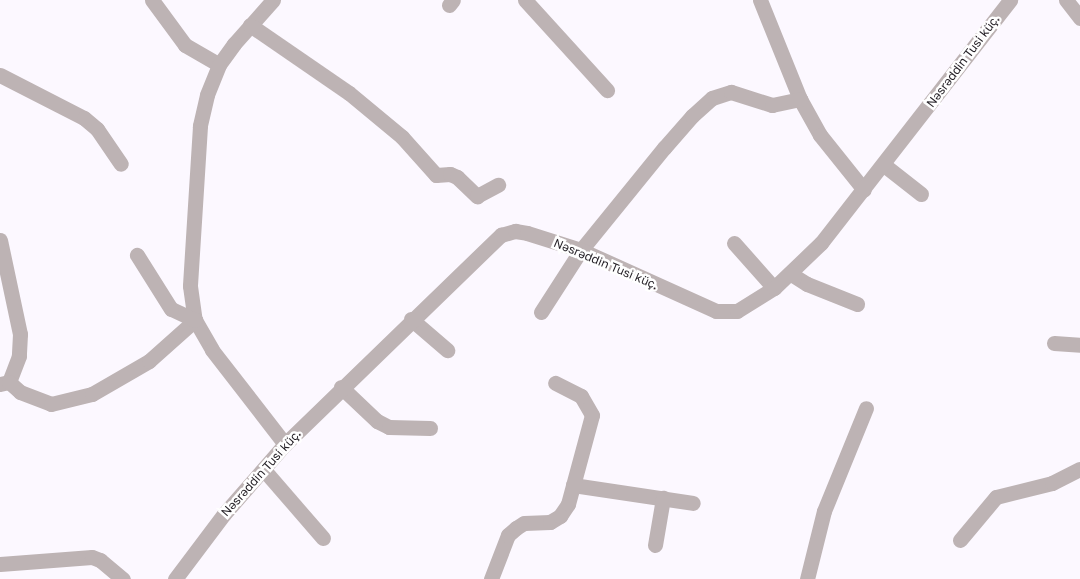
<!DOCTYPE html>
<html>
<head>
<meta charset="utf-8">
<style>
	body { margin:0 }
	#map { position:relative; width:1080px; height:579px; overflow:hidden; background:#fcf8ff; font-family:"Golos Text",sans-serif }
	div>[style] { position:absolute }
	.street>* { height:15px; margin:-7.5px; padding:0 7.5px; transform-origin:7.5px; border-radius:7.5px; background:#bdb3b4 }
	span { translate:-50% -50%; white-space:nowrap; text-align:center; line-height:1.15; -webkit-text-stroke:5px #fff; paint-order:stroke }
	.street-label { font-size:12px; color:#231f25 }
</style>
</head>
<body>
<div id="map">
	<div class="street">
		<div style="left:152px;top:0;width:56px;rotate:53.7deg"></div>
		<div style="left:185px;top:45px;width:39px;rotate:30deg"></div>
		<div style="left:273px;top:0;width:59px;rotate:131.6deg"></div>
		<div style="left:234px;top:44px;width:26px;rotate:126deg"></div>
		<div style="left:219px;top:65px;width:32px;rotate:112deg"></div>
		<div style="left:207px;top:95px;width:32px;rotate:103deg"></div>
		<div style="left:200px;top:126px;width:160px;rotate:93.6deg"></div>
		<div style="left:190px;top:286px;width:34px;rotate:82deg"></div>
		<div style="left:195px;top:320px;width:34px;rotate:60deg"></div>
		<div style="left:212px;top:350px;width:119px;rotate:52.2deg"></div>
		<div style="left:525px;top:0;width:122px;rotate:47.7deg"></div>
		<div style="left:760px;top:0;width:107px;rotate:68deg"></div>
		<div style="left:800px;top:99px;width:41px;rotate:60.9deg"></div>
		<div style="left:820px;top:135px;width:70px;rotate:51.3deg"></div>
		<div style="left:1066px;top:0;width:23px;rotate:52deg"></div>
		<div style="left:449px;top:5px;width:6px;rotate:-51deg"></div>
		<div style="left:250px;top:25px;width:120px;rotate:34.5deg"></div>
		<div style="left:349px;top:93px;width:69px;rotate:39.7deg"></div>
		<div style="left:402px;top:137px;width:51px;rotate:48.2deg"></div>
		<div style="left:436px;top:175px;width:14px;rotate:-4deg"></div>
		<div style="left:450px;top:174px;width:8px;rotate:23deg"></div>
		<div style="left:457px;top:177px;width:28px;rotate:44deg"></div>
		<div style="left:477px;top:196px;width:24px;rotate:-28deg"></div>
		<div style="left:0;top:75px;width:94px;rotate:27.1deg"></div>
		<div style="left:84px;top:118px;width:17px;rotate:40deg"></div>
		<div style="left:97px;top:129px;width:42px;rotate:55.6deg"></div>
		<div style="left:884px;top:165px;width:47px;rotate:38.1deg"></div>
		<div style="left:0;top:240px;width:96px;rotate:78deg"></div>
		<div style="left:20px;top:334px;width:22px;rotate:93deg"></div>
		<div style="left:19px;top:356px;width:28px;rotate:111deg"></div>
		<div style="left:734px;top:243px;width:60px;rotate:48.4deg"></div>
		<div style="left:791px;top:274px;width:19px;rotate:32deg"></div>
		<div style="left:807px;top:284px;width:54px;rotate:21.8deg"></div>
		<div style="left:541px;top:312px;width:74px;rotate:-57.2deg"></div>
		<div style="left:581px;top:250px;width:132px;rotate:-50.9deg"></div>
		<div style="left:664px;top:148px;width:43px;rotate:-48.8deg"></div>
		<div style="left:692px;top:116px;width:27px;rotate:-42deg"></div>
		<div style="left:712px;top:98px;width:20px;rotate:-18deg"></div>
		<div style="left:731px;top:92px;width:43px;rotate:17.6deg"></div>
		<div style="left:772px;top:105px;width:29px;rotate:-12deg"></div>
		<div style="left:411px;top:319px;width:48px;rotate:40.7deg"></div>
		<div style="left:1054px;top:343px;width:26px;rotate:4deg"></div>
		<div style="left:0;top:384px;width:9px;rotate:-13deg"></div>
		<div style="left:9px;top:382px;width:15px;rotate:42deg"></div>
		<div style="left:20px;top:392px;width:33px;rotate:21deg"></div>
		<div style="left:51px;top:404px;width:42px;rotate:-13.7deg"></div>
		<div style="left:92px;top:394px;width:66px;rotate:-30.1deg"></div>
		<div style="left:149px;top:361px;width:62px;rotate:-41.7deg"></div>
		<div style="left:195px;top:320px;width:26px;rotate:-155deg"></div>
		<div style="left:171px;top:309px;width:64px;rotate:-122.2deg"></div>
		<div style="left:341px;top:387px;width:50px;rotate:43.4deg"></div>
		<div style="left:377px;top:421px;width:13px;rotate:27deg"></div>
		<div style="left:389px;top:427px;width:41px;rotate:1.4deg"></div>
		<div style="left:264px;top:470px;width:90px;rotate:49.1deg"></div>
		<div style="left:573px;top:485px;width:121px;rotate:8.5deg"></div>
		<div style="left:960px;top:540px;width:56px;rotate:-50.1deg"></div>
		<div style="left:996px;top:497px;width:58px;rotate:-14deg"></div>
		<div style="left:1052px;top:483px;width:31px;rotate:-27deg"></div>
		<div style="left:655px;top:545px;width:48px;rotate:-80.3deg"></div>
		<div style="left:0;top:564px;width:92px;rotate:-4.4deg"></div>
		<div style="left:92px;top:557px;width:9px;rotate:21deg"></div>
		<div style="left:100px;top:560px;width:30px;rotate:40deg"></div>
		<div style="left:175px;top:579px;width:81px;rotate:-53deg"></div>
		<div style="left:224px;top:514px;width:93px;rotate:-48.9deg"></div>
		<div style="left:285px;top:444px;width:301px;rotate:-44.1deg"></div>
		<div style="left:501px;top:235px;width:15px;rotate:-16deg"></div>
		<div style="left:515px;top:231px;width:12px;rotate:9deg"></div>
		<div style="left:527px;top:233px;width:57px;rotate:17.5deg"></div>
		<div style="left:581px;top:250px;width:148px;rotate:24.3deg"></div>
		<div style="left:716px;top:311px;width:21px"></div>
		<div style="left:737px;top:311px;width:44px;rotate:-31.9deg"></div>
		<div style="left:774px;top:288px;width:65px;rotate:-43.8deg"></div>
		<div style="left:821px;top:243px;width:308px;rotate:-52.1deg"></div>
		<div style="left:491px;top:579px;width:47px;rotate:-68.9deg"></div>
		<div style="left:508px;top:535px;width:11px;rotate:-41deg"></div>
		<div style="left:516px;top:528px;width:9px;rotate:-32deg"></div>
		<div style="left:524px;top:523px;width:26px;rotate:-2deg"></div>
		<div style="left:550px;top:522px;width:12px;rotate:-31deg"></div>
		<div style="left:560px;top:516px;width:14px;rotate:-56deg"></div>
		<div style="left:568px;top:504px;width:92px;rotate:-74.9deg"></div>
		<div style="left:592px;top:415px;width:22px;rotate:-120deg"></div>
		<div style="left:581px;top:396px;width:29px;rotate:-153deg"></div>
		<div style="left:807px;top:579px;width:70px;rotate:-76deg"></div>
		<div style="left:824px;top:511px;width:111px;rotate:-67.8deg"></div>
	</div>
	<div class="street-label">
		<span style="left:963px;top:61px;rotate:-53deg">Nəsrəddin Tusi küç.</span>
		<span style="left:606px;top:264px;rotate:23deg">Nəsrəddin Tusi küç.</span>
		<span style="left:261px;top:473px;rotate:-48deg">Nəsrəddin Tusi küç.</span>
	</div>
</div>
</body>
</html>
